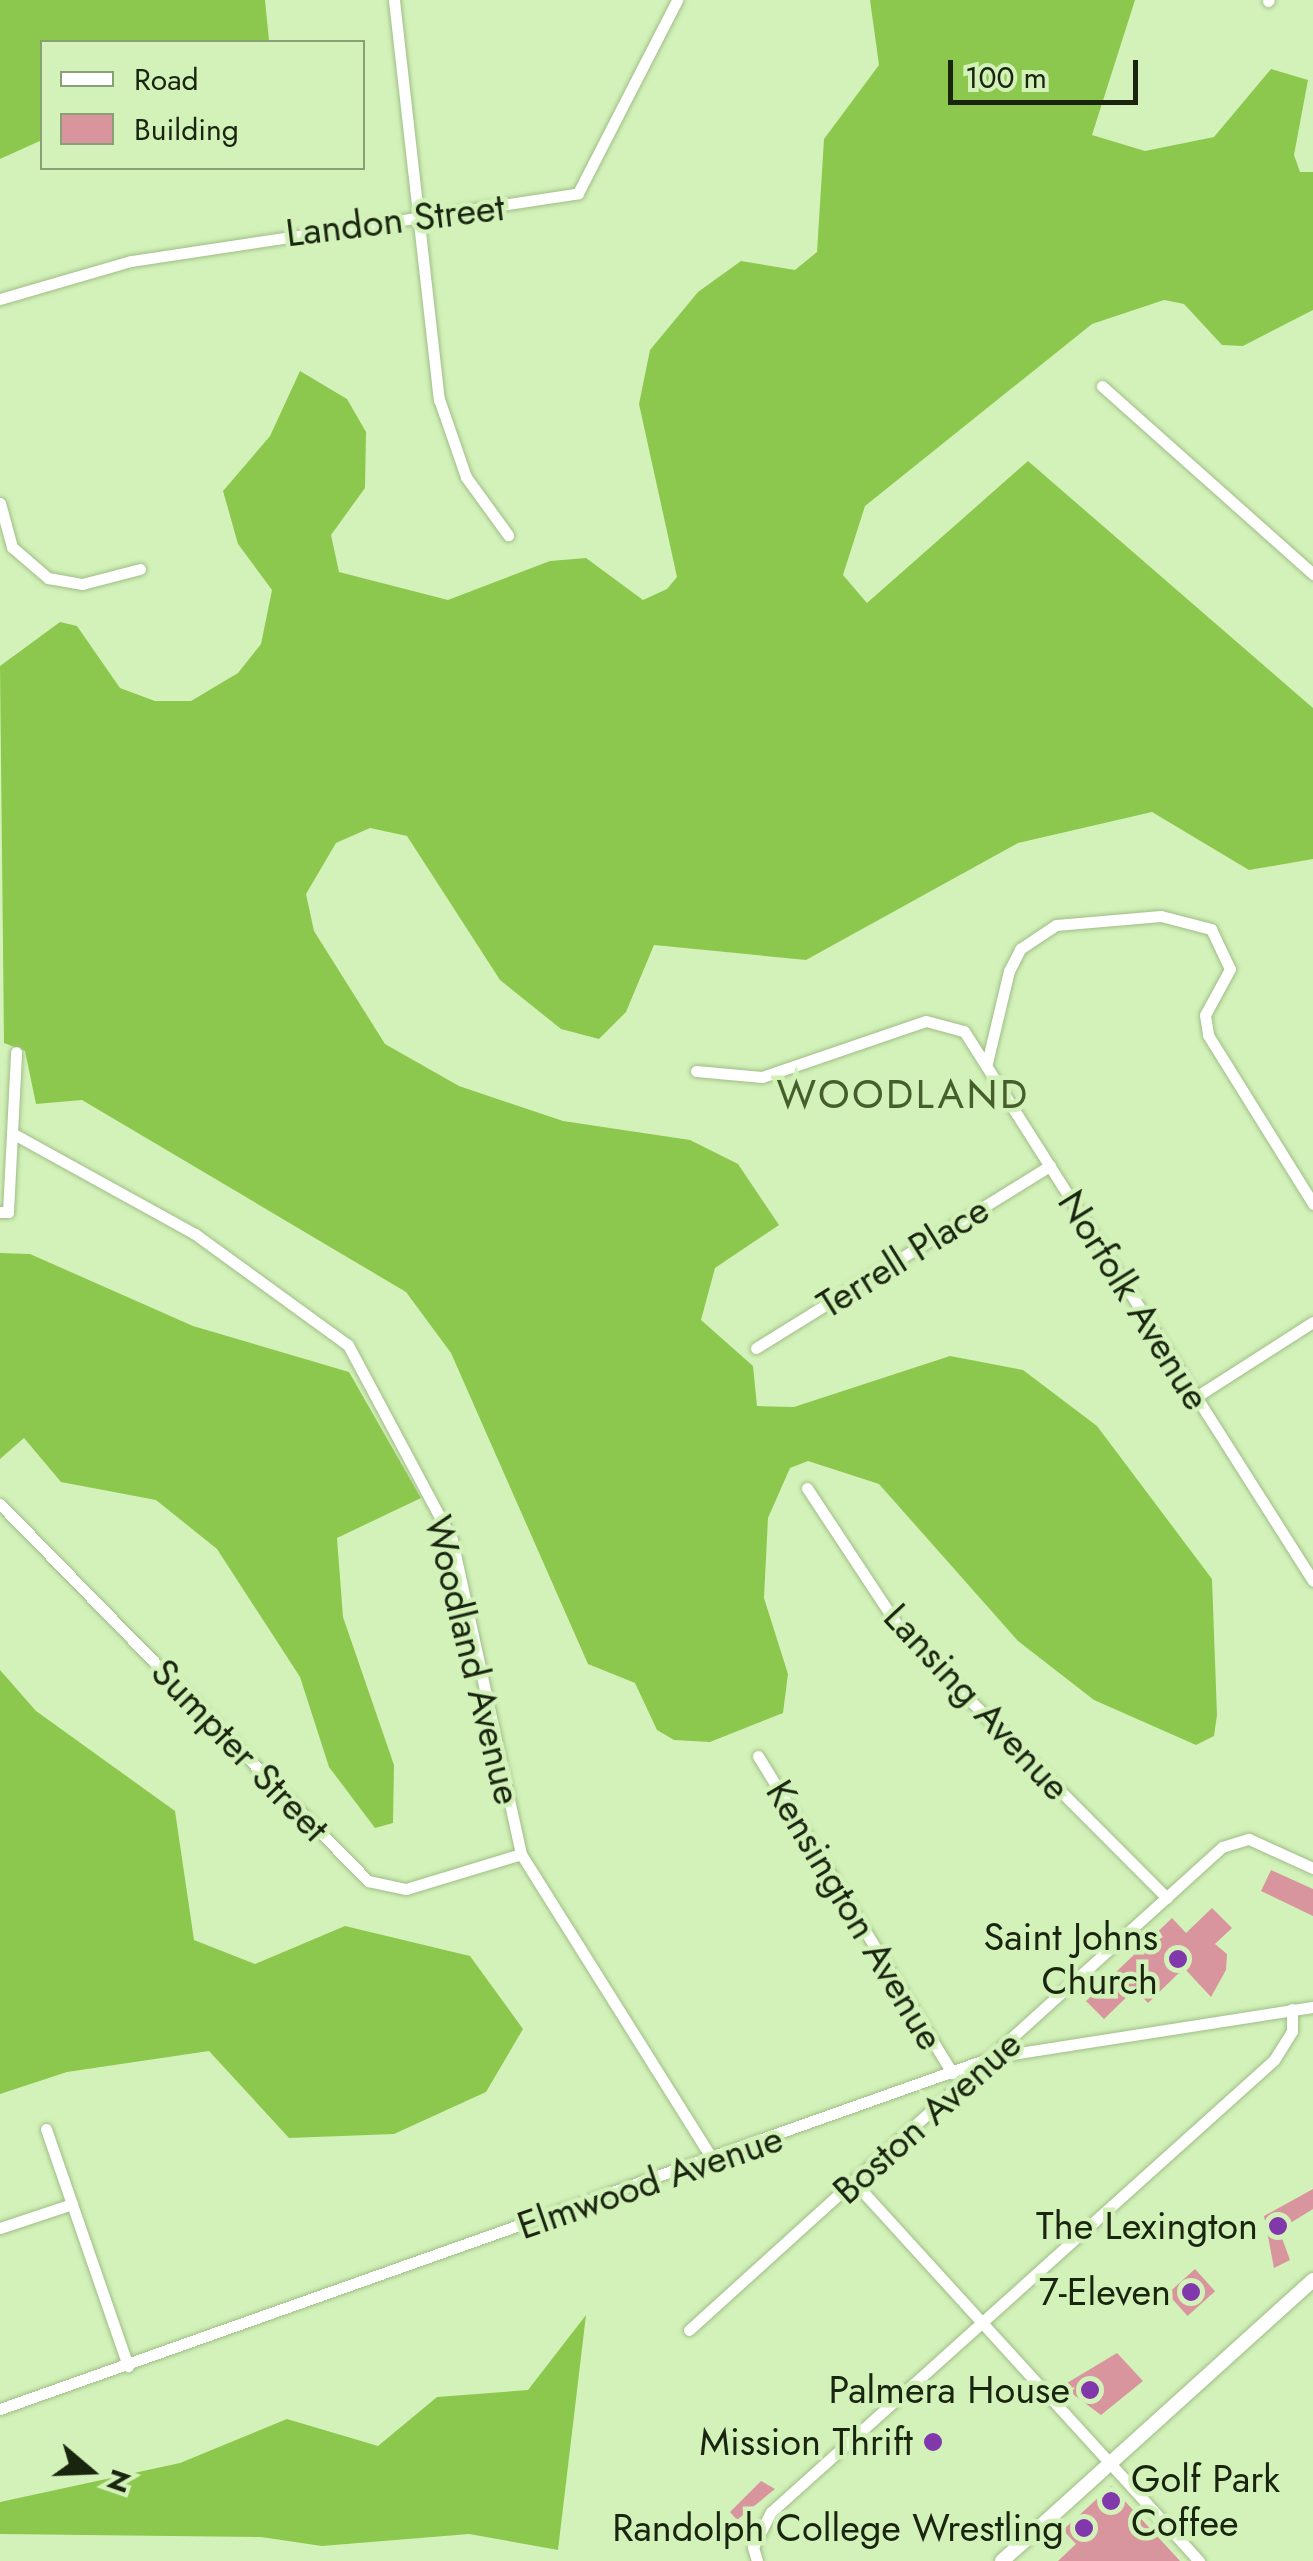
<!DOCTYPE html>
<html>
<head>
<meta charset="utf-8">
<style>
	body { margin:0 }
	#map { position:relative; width:1313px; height:2561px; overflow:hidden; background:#d3f2b9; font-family:Jost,sans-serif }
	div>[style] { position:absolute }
	.forest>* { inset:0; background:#8dc84e }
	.building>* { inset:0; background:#d8959d; transform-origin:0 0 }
	.roads { filter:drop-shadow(0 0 2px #9fbd86) drop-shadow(0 0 2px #9fbd86) }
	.minor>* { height:11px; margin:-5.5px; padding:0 5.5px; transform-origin:5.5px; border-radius:5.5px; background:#fff }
	.tertiary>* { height:14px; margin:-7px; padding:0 7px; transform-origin:7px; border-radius:7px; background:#fff }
	.dots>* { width:28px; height:28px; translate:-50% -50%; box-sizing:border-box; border:5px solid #d3f2b9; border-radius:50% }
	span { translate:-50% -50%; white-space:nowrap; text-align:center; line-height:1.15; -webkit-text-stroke:9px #d3f2b9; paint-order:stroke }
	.street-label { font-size:38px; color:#1a2510 }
	.poi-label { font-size:38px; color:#1a2510 }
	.right { translate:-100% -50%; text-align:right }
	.left { translate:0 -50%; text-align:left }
	.neighbourhood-label { font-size:40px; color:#455e2c; letter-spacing:2.5px }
	.legend { position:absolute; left:40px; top:40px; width:325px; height:130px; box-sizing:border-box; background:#d3f2b9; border:2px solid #89a075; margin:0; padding:12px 18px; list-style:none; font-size:30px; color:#1a2510 }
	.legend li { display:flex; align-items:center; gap:20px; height:50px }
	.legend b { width:50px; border:2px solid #89a075 }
	.north { position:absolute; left:40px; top:2421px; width:100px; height:100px; -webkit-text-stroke:8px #d3f2b9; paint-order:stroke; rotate:109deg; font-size:28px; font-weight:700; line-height:40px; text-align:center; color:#1a2510 }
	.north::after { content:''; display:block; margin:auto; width:35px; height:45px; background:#1a2510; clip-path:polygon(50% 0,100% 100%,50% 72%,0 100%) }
	.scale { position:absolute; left:948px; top:60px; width:190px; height:45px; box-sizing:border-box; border:5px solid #1a2510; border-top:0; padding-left:12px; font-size:30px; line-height:35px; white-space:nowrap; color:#1a2510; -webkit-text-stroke:8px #d3f2b9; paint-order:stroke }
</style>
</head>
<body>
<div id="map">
	<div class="forest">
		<div style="clip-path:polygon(0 0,265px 0,269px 40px,42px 42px,42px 140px,0 159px)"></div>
		<div style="clip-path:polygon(870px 0,1135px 0,1092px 135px,1145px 151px,1214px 137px,1271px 69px,1308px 80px,1294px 155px,1300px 172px,1313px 172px,1313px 310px,1243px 346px,1222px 345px,1184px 304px,1164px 300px,1092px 324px,865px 506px,843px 575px,867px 603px,1028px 461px,1313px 708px,1313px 859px,1249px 870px,1152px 812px,1018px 843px,806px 960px,654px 945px,626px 1012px,599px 1039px,561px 1029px,500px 980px,407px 836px,370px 828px,336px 843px,306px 894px,314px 931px,385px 1044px,459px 1086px,563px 1121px,690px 1140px,738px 1164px,779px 1225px,715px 1268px,701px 1320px,753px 1366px,757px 1406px,794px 1407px,950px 1356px,1023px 1370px,1097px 1426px,1212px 1579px,1217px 1715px,1214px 1736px,1196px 1745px,1094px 1700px,1018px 1641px,879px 1484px,808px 1461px,790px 1468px,768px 1518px,764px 1598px,788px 1674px,783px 1713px,710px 1742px,674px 1740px,657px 1730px,635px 1683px,588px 1664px,451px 1353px,406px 1292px,82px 1100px,36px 1104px,25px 1051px,4px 1043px,0 666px,60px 622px,77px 626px,120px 688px,155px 701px,191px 701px,238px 673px,261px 644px,272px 590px,238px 544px,223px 491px,270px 436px,300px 371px,347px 399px,366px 432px,365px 488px,331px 535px,339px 572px,448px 600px,550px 561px,586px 558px,643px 600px,667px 589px,677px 577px,639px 404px,650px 350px,698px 292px,741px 261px,795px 270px,817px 252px,824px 139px,879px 65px)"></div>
		<div style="clip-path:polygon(0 1253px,30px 1254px,193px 1326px,349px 1372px,421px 1498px,337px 1538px,343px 1617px,394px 1765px,393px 1823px,375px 1828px,329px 1767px,300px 1677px,217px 1549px,156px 1500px,61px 1482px,24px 1438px,0 1459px)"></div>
		<div style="clip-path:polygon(0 1670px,36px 1711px,175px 1811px,194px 1940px,255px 1964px,345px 1926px,470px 1956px,523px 2029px,486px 2092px,394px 2134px,289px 2138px,209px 2051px,67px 2072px,0 2094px)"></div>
		<div style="clip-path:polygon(586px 2315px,558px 2550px,469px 2534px,322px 2546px,261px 2537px,0 2534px,0 2502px,180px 2463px,287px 2419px,378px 2446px,437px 2397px,528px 2390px)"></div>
	</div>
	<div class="building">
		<div style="clip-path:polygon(1271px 1870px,1313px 1889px,1313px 1916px,1261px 1891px)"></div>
		<div style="clip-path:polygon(1212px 1908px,1232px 1928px,1215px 1944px,1227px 1954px,1226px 1970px,1211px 1997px,1184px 1968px,1148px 2003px,1135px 1989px,1104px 2019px,1086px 2001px,1172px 1918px,1186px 1933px)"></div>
		<div style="clip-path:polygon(1313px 2189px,1313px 2209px,1279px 2230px,1290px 2260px,1274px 2268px,1264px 2216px)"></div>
		<div style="left:1195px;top:2269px;width:30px;height:37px;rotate:48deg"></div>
		<div style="clip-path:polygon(1117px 2353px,1143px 2381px,1101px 2415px,1062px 2386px)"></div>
		<div style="clip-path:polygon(761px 2481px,775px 2489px,737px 2520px,730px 2512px)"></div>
		<div style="clip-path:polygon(1111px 2486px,1180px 2561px,1058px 2561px,1076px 2544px,1063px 2530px)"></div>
	</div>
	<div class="roads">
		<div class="minor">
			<div style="left:394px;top:0;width:402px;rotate:83.6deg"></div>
			<div style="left:439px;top:399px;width:83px;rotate:70.9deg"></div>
			<div style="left:466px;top:477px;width:72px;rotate:54.1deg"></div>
			<div style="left:1268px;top:1px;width:1px;rotate:-45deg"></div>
			<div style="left:0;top:299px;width:136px;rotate:-16.2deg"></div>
			<div style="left:131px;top:261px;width:452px;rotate:-8.6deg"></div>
			<div style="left:578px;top:193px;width:217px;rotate:-62.8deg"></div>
			<div style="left:1102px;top:386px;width:283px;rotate:41.7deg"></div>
			<div style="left:0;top:503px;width:46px;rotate:74.7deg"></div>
			<div style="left:12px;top:547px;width:48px;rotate:40.7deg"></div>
			<div style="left:48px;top:578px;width:35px;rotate:10deg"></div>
			<div style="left:82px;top:584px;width:60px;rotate:-14.5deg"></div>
			<div style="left:987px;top:1063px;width:95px;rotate:-76.6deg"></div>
			<div style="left:1009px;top:971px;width:25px;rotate:-63deg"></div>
			<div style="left:1020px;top:949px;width:43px;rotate:-33.7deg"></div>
			<div style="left:1056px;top:925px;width:105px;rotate:-4.9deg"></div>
			<div style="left:1161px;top:916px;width:52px;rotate:14.6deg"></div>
			<div style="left:1211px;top:929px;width:44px;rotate:64.6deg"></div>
			<div style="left:1230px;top:969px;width:52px;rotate:118.5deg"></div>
			<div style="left:1205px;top:1015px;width:20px;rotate:81deg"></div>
			<div style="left:1208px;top:1035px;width:199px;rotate:58.1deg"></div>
			<div style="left:696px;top:1071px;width:66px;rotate:5.2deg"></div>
			<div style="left:762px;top:1077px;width:173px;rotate:-18.9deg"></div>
			<div style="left:926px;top:1021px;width:39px;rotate:15deg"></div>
			<div style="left:964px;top:1031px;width:651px;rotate:57.6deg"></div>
			<div style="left:12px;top:1133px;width:209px;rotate:28.9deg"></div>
			<div style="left:195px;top:1234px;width:189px;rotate:36deg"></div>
			<div style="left:348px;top:1345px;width:221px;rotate:61.9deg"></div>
			<div style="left:452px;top:1540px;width:321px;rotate:77.6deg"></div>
			<div style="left:521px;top:1854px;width:361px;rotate:57.9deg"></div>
			<div style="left:0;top:1212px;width:8px"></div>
			<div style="left:8px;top:1212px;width:160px;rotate:-87.1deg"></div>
			<div style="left:756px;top:1348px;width:346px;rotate:-31.8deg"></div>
			<div style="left:1196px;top:1397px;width:139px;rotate:-32.7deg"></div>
			<div style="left:807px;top:1488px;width:173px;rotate:56.6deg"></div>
			<div style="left:902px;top:1632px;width:375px;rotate:45.1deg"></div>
			<div style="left:0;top:1504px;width:527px;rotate:45.69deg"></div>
			<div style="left:368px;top:1881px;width:39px;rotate:12deg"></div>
			<div style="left:406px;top:1889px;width:120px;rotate:-16.9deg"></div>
			<div style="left:758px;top:1756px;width:372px;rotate:58.5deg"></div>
			<div style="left:46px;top:2129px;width:251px;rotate:70.9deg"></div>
			<div style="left:854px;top:2182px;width:513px;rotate:47.69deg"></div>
			<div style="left:0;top:2228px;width:76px;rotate:-18.4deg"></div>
			<div style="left:689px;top:2330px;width:719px;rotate:-42.18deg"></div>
			<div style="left:1222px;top:1847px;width:28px;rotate:-17deg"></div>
			<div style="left:1249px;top:1839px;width:70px;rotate:24.4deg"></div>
			<div style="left:0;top:2409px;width:1054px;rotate:-19.52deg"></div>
			<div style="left:993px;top:2057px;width:324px;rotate:-8.9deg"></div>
			<div style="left:757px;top:2561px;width:15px;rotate:-106deg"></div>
			<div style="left:753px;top:2547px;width:39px;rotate:-63deg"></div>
			<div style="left:771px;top:2512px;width:676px;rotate:-41.94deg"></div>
			<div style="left:1274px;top:2060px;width:34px;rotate:-58deg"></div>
			<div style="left:1292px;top:2031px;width:22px;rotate:-90deg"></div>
		</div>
		<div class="tertiary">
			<div style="left:1002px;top:2561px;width:419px;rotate:-42.1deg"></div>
		</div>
	</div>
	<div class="dots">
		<div style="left:1178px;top:1959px;background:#8138aa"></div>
		<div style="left:1278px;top:2226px;background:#8138aa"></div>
		<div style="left:1191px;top:2292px;background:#8138aa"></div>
		<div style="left:1090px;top:2390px;background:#8138aa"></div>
		<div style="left:933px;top:2442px;background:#8138aa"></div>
		<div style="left:1111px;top:2501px;background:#8138aa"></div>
		<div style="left:1084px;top:2528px;background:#8138aa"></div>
	</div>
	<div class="street-label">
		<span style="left:395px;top:220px;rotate:-7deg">Landon Street</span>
		<span style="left:903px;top:1257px;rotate:-32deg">Terrell Place</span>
		<span style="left:1134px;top:1300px;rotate:58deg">Norfolk Avenue</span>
		<span style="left:473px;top:1660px;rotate:76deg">Woodland Avenue</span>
		<span style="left:977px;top:1702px;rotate:47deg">Lansing Avenue</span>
		<span style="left:240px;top:1750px;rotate:46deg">Sumpter Street</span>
		<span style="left:855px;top:1915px;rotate:59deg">Kensington Avenue</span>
		<span style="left:927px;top:2117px;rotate:-42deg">Boston Avenue</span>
		<span style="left:650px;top:2182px;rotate:-19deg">Elmwood Avenue</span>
	</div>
	<div class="poi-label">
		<span class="right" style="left:1158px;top:1959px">Saint Johns<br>Church</span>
		<span class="right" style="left:1258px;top:2226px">The Lexington</span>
		<span class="right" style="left:1171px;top:2292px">7-Eleven</span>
		<span class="right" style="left:1070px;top:2390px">Palmera House</span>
		<span class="right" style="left:913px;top:2442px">Mission Thrift</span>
		<span class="left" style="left:1131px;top:2501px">Golf Park<br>Coffee</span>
		<span class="right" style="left:1064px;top:2528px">Randolph College Wrestling</span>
	</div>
	<div class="neighbourhood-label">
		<span style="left:903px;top:1094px">WOODLAND</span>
	</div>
	<ul class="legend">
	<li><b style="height:12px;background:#fff"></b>Road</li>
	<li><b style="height:28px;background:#d8959d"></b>Building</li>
	</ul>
	<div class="north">N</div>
	<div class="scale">100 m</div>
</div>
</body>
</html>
